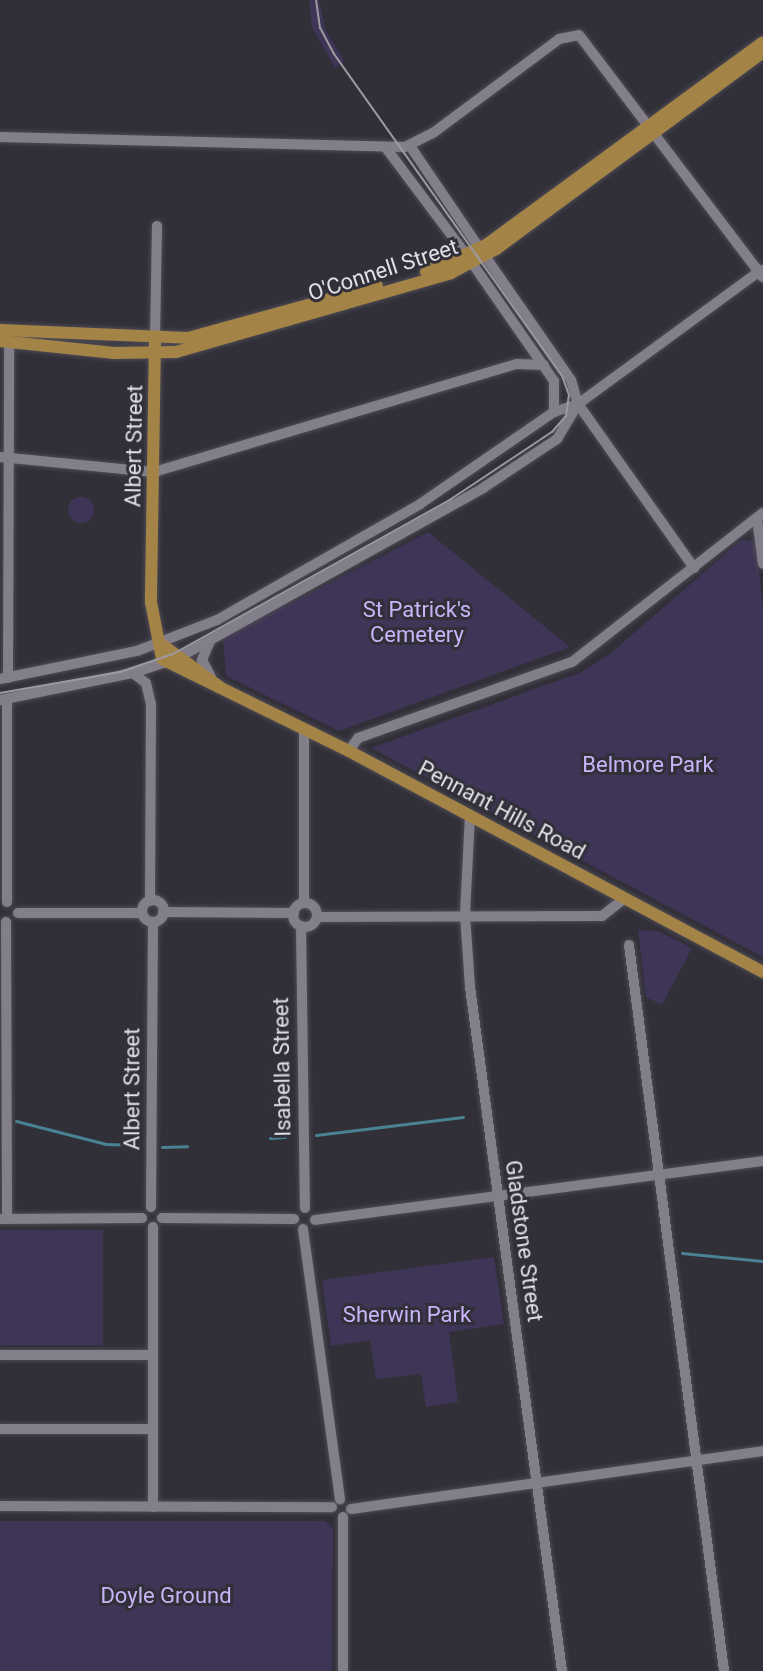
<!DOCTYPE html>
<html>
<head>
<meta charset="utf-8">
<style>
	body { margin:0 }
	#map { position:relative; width:763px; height:1671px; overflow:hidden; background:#312f38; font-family:Roboto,sans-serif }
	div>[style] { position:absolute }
	.green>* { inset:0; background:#3f3557; transform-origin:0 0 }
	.round { border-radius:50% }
	.stream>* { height:3px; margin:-1.5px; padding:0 1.5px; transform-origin:1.5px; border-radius:1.5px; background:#498293 }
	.roads { filter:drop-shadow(0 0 2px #4d4b53) drop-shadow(0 0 2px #4d4b53) }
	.minor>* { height:10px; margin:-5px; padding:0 5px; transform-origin:5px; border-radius:5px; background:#827f8a }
	.minor>.ring { margin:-5px; padding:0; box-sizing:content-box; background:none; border:10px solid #827f8a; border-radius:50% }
	.major>* { height:12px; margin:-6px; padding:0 6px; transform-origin:6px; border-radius:6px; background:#a48347 }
	.tram>* { height:2px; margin:-1px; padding:0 1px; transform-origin:1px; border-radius:1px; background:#9b9aa1 }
	span { translate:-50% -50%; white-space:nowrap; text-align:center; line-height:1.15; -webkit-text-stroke:6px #312f38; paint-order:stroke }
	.street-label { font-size:22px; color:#e1e0e6 }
	.park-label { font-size:22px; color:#c8b5f9 }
</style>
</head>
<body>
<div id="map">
	<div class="green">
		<div style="clip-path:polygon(319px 0,326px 31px,344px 61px,335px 68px,312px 27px,309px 1px)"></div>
		<div class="round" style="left:68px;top:497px;width:26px;height:26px"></div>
		<div style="clip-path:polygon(428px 532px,570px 647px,339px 731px,226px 676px,223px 638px)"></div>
		<div style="clip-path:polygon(741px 540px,756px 541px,763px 609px,763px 957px,371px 748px,579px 673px,610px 654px)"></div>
		<div style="clip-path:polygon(638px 930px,658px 931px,692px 948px,662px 1005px,646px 997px)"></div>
		<div style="left:0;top:1230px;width:103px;height:115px"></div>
		<div style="clip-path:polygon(494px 1257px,504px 1324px,449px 1332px,458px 1402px,426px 1407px,421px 1374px,376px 1379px,370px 1340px,331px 1346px,322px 1280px)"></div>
		<div style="clip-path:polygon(0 1521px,325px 1521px,333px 1529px,332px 1671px,0 1671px)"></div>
	</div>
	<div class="stream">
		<div style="left:16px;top:1121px;width:93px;rotate:14.3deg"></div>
		<div style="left:106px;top:1144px;width:32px;rotate:2deg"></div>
		<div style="left:316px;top:1135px;width:148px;rotate:-7deg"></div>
		<div style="left:270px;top:1138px;width:15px;rotate:-4deg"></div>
		<div style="left:162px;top:1147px;width:25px;rotate:-2deg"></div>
		<div style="left:682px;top:1253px;width:81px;rotate:5.6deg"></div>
	</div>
	<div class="roads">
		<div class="minor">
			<div style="left:0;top:137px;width:405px;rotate:1.4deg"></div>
			<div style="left:405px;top:147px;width:31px;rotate:-27deg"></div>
			<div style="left:433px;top:133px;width:157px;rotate:-36.7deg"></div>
			<div style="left:559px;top:39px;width:20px;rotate:-11deg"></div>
			<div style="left:579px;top:35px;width:304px;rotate:52.8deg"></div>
			<div style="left:410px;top:146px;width:125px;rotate:55.8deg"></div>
			<div style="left:386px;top:148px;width:135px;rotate:53.1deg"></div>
			<div style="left:485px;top:256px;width:151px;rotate:55.3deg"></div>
			<div style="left:571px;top:380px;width:25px;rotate:74deg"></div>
			<div style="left:578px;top:404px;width:201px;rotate:54.7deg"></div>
			<div style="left:472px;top:263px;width:144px;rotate:55.2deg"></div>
			<div style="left:554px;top:381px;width:31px;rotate:90deg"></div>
			<div style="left:155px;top:340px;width:114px;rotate:-89deg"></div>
			<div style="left:0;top:457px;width:155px;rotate:5.6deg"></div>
			<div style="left:154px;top:472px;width:379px;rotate:-16.6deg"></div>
			<div style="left:517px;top:364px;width:27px;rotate:2deg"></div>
			<div style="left:757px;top:518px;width:46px;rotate:82.6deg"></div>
			<div style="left:210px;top:641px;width:21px;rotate:113deg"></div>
			<div style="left:202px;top:660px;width:19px;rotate:62deg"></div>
			<div style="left:133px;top:673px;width:16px;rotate:38deg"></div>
			<div style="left:146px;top:683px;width:23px;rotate:77deg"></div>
			<div style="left:151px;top:705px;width:196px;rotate:90.3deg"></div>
			<div style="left:8px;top:678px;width:337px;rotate:-89.8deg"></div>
			<div style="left:0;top:679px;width:140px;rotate:-11.6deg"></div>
			<div style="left:137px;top:651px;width:86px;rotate:-21.2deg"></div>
			<div style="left:217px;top:620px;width:234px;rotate:-29.7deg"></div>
			<div style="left:420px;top:504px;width:163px;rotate:-34.5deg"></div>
			<div style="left:554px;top:412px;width:25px;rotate:-18deg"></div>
			<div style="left:578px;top:404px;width:227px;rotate:-36.2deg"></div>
			<div style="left:0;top:700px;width:136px;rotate:-11.5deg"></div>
			<div style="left:133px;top:673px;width:47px;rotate:-18.4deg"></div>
			<div style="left:178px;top:658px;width:349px;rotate:-29.1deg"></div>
			<div style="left:483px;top:488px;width:89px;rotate:-33.5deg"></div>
			<div style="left:557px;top:439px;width:41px;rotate:-59deg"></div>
			<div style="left:349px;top:751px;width:16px;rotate:-55deg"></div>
			<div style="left:358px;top:738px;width:227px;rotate:-19.6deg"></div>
			<div style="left:572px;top:662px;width:242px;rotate:-38deg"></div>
			<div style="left:470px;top:815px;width:100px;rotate:92.9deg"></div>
			<div style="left:465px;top:915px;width:72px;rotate:86deg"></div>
			<div style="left:470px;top:987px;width:690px;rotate:82.34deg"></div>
			<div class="ring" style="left:142px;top:900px;width:12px;height:12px"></div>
			<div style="left:7px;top:902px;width:203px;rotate:-90deg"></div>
			<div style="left:304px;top:903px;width:174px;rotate:-90deg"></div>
			<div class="ring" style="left:293px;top:903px;width:14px;height:14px"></div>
			<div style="left:163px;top:912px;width:131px;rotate:0.4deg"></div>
			<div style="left:18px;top:913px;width:124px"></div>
			<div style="left:317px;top:917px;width:285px;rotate:-0.2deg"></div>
			<div style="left:602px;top:916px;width:29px;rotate:-38deg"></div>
			<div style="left:6px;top:922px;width:297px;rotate:89.8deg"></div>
			<div style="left:301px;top:926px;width:282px;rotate:89.2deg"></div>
			<div style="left:629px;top:945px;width:732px;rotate:82.54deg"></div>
			<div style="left:151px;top:1207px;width:285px;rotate:-89.6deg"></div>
			<div style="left:162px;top:1218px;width:132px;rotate:0.4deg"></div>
			<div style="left:0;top:1219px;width:142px;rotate:-0.4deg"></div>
			<div style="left:315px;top:1220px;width:452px;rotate:-7.5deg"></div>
			<div style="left:303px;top:1229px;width:273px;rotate:82.2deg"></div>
			<div style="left:0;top:1355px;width:152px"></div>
			<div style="left:0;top:1429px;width:151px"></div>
			<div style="left:0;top:1506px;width:332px;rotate:0.2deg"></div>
			<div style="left:153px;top:1507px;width:280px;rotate:-90deg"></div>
			<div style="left:351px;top:1509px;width:416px;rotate:-8deg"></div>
			<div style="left:343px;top:1671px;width:154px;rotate:-90deg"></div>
		</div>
		<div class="major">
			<div style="left:426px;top:272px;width:66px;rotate:-24.2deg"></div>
			<div style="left:486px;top:245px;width:343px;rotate:-36.2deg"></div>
			<div style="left:0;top:330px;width:188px;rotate:2.4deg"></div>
			<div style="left:188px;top:338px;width:196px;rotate:-15.4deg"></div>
			<div style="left:155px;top:340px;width:262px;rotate:90.9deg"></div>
			<div style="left:151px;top:602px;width:58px;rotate:79.1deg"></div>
			<div style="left:162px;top:659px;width:208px;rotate:26.2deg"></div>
			<div style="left:349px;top:751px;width:469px;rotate:28.1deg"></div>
			<div style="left:0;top:341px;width:115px;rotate:6deg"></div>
			<div style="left:114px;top:353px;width:62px;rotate:-0.9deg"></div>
			<div style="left:176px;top:352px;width:286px;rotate:-16deg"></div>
			<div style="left:451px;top:273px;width:51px;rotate:-28.1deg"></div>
			<div style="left:496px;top:249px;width:332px;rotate:-36.4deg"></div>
			<div style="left:160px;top:643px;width:74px;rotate:36.3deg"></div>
		</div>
	</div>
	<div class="tram">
		<div style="left:0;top:693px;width:122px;rotate:-9.9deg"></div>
		<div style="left:120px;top:672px;width:56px;rotate:-18.8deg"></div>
		<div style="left:173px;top:654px;width:318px;rotate:-29.1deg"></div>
		<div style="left:451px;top:499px;width:121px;rotate:-33.6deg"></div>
		<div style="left:552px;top:432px;width:21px;rotate:-49deg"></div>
		<div style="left:566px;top:416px;width:21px;rotate:-82deg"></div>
		<div style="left:569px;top:395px;width:20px;rotate:-110deg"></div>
		<div style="left:562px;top:376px;width:395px;rotate:-125.3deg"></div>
		<div style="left:334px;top:54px;width:30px;rotate:-118deg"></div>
		<div style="left:320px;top:28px;width:28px;rotate:-98deg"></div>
	</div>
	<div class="street-label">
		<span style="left:383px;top:270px;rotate:-18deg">O'Connell Street</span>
		<span style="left:134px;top:446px;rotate:-89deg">Albert Street</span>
		<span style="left:502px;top:810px;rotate:28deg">Pennant Hills Road</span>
		<span style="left:282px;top:1067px;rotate:-91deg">Isabella Street</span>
		<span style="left:132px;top:1089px;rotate:-90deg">Albert Street</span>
		<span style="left:524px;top:1241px;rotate:82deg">Gladstone Street</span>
	</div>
	<div class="park-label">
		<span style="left:417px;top:622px">St Patrick's<br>Cemetery</span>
		<span style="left:648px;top:765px">Belmore Park</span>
		<span style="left:407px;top:1315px">Sherwin Park</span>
		<span style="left:166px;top:1596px">Doyle Ground</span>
	</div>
</div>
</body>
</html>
